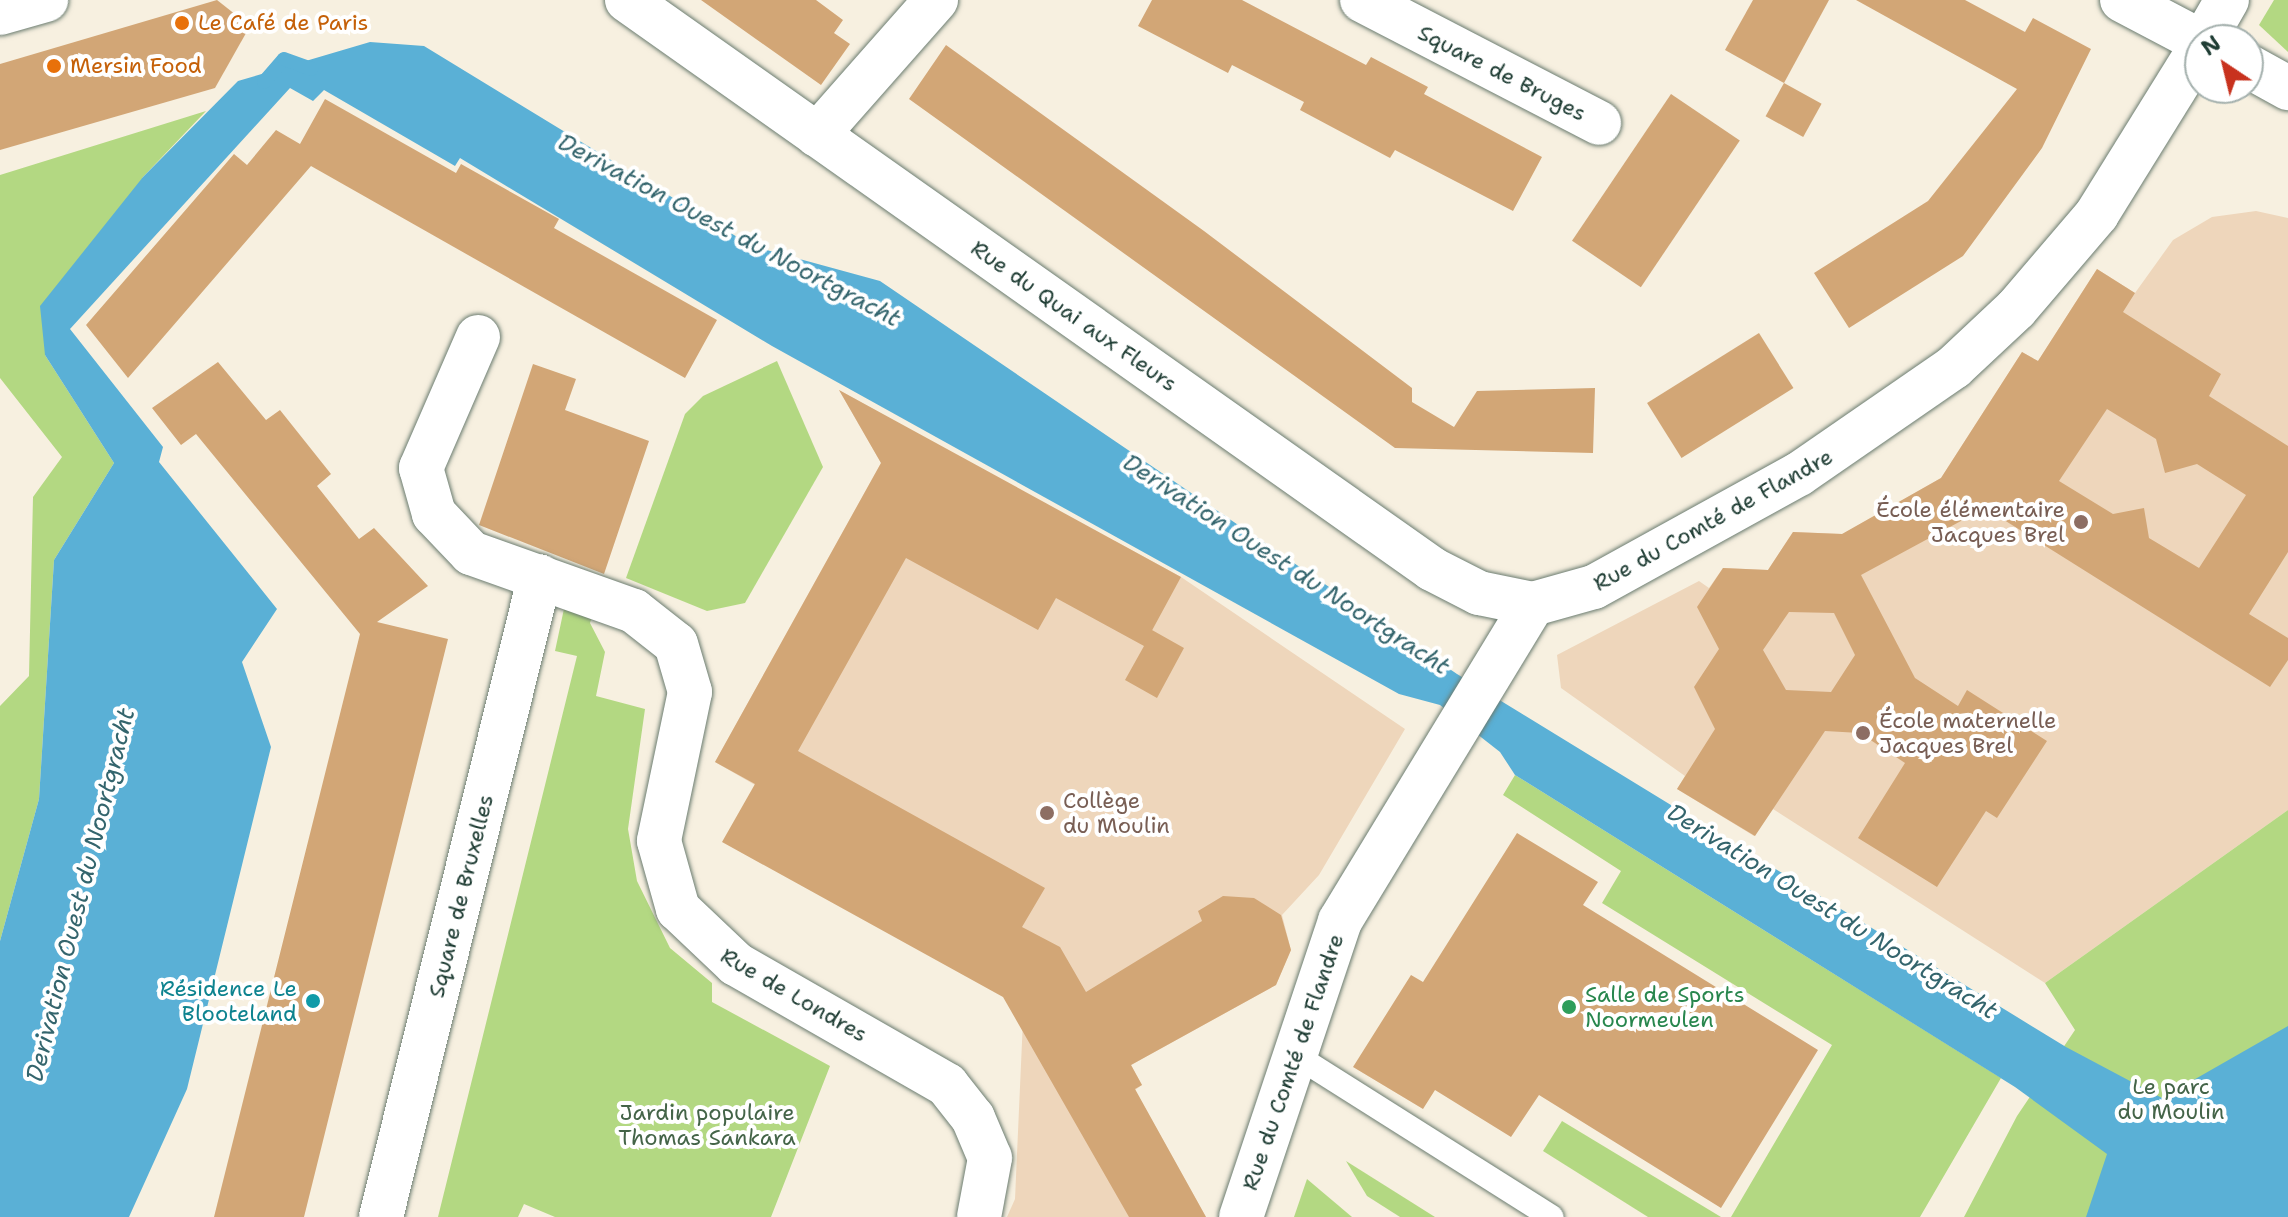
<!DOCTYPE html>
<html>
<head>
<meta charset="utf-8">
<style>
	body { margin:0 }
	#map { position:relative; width:2288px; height:1217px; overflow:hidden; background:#f7f0e0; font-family:"Shantell Sans",sans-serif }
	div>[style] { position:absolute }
	.built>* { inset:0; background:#eed6bb }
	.green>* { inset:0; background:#b3d882 }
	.water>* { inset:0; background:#5ab0d6 }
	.stream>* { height:14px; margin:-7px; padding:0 7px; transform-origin:7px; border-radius:7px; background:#5ab0d6 }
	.building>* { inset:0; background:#d2a676; transform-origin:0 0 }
	.roads { filter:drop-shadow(0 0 2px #6b7c70) drop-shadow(0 0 2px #6b7c70) }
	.service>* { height:24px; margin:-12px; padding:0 12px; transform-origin:12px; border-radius:12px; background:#fff }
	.minor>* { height:44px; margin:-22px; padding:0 22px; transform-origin:22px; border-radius:22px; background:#fff }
	.tertiary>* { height:44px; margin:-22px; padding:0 22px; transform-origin:22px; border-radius:22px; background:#fff }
	.dots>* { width:22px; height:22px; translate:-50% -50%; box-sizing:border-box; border:4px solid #fff; border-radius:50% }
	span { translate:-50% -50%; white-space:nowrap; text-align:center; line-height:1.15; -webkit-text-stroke:8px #fff; paint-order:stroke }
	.food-label { font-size:22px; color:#c56008 }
	.left { translate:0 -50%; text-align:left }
	.street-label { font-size:22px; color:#1f3d34 }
	.education-label { font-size:22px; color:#785e54 }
	.right { translate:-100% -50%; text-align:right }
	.culture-label { font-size:22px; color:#0d838f }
	.leisure-label { font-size:22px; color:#27864d }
	.park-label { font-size:22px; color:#446448 }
	.water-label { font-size:24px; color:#34656d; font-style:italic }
	.north { position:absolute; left:2184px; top:24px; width:80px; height:80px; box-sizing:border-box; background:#fff; border:2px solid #a5b1ae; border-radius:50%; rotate:325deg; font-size:22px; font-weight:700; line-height:32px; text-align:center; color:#1f3d34 }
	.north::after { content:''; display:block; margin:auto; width:28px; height:36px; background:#c8321e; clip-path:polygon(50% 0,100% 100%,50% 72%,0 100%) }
</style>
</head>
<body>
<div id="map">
	<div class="built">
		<div style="clip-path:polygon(2256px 211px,2288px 218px,2288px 810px,2045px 983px,1773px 809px,1754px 836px,1677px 789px,1685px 776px,1561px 688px,1557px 655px,1699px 581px,1709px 588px,1723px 568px,1768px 570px,1793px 532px,1843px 534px,1941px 478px,2022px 352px,2038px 361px,2097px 269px,2135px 293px,2173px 240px,2212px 217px)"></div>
		<div style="clip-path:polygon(839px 390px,1093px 532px,1109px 550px,1115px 541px,1181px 577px,1405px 729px,1319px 875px,1282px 915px,1291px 950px,1276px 985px,1131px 1065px,1142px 1085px,1135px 1090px,1206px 1217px,1007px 1217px,1015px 1199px,1024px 997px,755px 785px,715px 762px,881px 463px)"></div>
	</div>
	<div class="green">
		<div style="clip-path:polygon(2274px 0,2288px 0,2288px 52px,2259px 25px)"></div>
		<div style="clip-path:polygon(206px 111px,143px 177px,45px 355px,114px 463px,54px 560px,39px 799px,0 941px,0 706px,29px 676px,33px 497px,62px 457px,0 378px,0 175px)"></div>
		<div style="clip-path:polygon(777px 361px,823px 467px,745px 603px,707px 611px,626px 578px,685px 414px,703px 396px)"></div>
		<div style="clip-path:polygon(565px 604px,594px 611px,590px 623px,605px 652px,596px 696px,645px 709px,628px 829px,637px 881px,670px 948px,712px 983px,712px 1002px,830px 1066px,771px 1217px,555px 1217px,524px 1204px,518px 1217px,438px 1217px,577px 656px,555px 651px)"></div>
		<div style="clip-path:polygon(1515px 775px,2001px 1078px,1920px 1217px,1731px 1217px,1832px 1045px,1602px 903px,1621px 871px,1503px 795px)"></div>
		<div style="clip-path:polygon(2288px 810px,2288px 1217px,1964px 1217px,2017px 1116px,2075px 1030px,2045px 983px)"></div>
		<div style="clip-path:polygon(1562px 1121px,1721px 1217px,1648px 1217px,1543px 1151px)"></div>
		<div style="clip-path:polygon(1346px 1161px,1435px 1217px,1400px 1217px,1367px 1196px)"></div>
		<div style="clip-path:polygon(1307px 1179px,1352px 1217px,1294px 1217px)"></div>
	</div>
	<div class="water">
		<div style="clip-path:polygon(370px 42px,424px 46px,752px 246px,880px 281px,1457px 674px,2066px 1047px,2162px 1098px,2288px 1026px,2288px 1217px,2086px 1217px,2107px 1154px,2015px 1087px,1515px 775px,1500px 752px,1440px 705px,1399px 694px,772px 346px,460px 158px,455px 166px,324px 90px,313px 101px,290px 88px,70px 329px,163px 447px,159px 462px,277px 609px,242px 662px,271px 747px,187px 1089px,129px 1217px,0 1217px,0 941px,39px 799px,54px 560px,114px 463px,45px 355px,40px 306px,143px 177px,238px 81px)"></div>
	</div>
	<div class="stream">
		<div style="left:264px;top:82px;width:30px;rotate:-49deg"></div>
		<div style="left:284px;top:59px;width:29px;rotate:20deg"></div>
	</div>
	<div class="building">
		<div style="clip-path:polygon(217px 0,250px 26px,215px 88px,0 150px,0 64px)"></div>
		<div style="clip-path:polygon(701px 0,816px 0,843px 20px,834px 33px,850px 44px,821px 85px)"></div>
		<div style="clip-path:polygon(1152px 0,1242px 0,1366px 65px,1371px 57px,1428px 87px,1424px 94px,1542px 157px,1513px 211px,1395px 150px,1390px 158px,1300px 110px,1304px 102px,1232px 65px,1228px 73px,1138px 26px)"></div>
		<div style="clip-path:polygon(1753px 0,1829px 0,1784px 83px,1725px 50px)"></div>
		<div style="clip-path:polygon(1856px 0,1965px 0,2025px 32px,2033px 18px,2091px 49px,2042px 148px,1963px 256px,1849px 328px,1814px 273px,1928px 201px,2017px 89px)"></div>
		<div style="clip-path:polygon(946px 45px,1204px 231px,1412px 388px,1412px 402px,1454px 427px,1477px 391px,1595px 388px,1593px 453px,1395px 448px,909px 99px)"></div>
		<div style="left:1784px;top:83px;width:43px;height:38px;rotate:29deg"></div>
		<div style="left:1671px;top:94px;width:83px;height:177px;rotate:34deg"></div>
		<div style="clip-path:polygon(325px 99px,456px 173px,461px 164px,559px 219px,554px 228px,717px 320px,685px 378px,311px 166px,128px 378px,86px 325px,234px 154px,247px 165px,276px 130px,300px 144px)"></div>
		<div style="clip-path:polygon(evenodd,2097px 269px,2135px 293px,2123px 312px,2221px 374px,2209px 396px,2288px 446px,2288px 552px,2249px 614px,2288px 638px,2288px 660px,2270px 687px,1985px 508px,1861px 575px,1915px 678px,1958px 706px,1967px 690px,2047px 741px,1997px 818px,1986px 811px,1937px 887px,1858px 838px,1905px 763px,1860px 733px,1825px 731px,1755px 836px,1677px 789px,1715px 729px,1694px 687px,1719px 649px,1697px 607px,1723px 568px,1768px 570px,1793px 532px,1842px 534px,1941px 478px,2022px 352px,2038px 361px,2097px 269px,2107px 409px,2156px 439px,2165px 473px,2197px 464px,2246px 495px,2199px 568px,2149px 538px,2144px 508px,2113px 514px,2059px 481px,2107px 409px,2097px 269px,1789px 612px,1834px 613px,1855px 655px,1831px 692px,1786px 690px,1763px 650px,1789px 612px)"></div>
		<div style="left:1759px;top:333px;width:65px;height:132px;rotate:58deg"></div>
		<div style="clip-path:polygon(218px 362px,266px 420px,280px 410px,331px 474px,317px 486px,359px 539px,374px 528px,428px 586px,377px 622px,448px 639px,304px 1217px,214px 1217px,360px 634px,196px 434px,181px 445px,152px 408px)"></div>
		<div style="clip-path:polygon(533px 364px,576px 379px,565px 410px,649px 441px,604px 574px,479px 525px)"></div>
		<div style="clip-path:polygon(839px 390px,1181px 577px,1149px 636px,1152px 630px,1184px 648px,1157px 698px,1125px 680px,1144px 646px,1056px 598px,1038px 630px,906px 558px,798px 751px,1045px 888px,1022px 927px,1060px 947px,1086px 992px,1202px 921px,1198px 911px,1223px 896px,1254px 898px,1281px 915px,1291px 950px,1276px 985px,1131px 1065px,1142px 1085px,1135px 1089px,1206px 1217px,1129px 1217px,1003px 997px,722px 842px,755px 784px,715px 762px,881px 463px)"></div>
		<div style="clip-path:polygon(1517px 833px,1598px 882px,1583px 905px,1818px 1050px,1721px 1208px,1539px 1095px,1511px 1137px,1435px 1090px,1423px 1109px,1353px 1067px,1411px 975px,1423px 982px)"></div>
	</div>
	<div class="roads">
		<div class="service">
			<div style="left:1292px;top:1053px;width:307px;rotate:32.3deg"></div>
		</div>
		<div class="minor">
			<div style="left:627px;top:0;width:986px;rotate:35.25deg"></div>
			<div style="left:1432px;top:569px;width:53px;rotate:27.1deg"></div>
			<div style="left:1479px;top:593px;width:55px;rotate:11.5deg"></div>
			<div style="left:1362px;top:0;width:267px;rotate:27.4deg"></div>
			<div style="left:2122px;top:0;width:88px;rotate:27.7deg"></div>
			<div style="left:2204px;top:40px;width:46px;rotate:-60.1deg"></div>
			<div style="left:2248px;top:66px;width:46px;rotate:28.8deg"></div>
			<div style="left:817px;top:135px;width:180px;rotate:-48.6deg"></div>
			<div style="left:478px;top:337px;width:143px;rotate:113.5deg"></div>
			<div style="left:421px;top:468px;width:48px;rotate:74.2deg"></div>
			<div style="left:434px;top:514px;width:54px;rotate:46.5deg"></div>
			<div style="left:471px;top:553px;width:173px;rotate:19.6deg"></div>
			<div style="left:634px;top:611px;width:53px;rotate:38.2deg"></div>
			<div style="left:676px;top:644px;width:50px;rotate:73.7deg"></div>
			<div style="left:690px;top:692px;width:152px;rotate:101.8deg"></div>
			<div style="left:659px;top:841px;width:71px;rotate:74.4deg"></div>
			<div style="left:678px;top:909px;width:80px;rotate:43.5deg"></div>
			<div style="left:736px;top:964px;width:243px;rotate:29.8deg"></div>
			<div style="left:947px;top:1085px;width:42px;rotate:51.8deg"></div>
			<div style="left:973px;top:1118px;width:43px;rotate:67deg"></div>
			<div style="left:990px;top:1158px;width:60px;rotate:100.6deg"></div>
			<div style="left:381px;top:1217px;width:660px;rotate:-76.07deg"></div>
			<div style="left:1241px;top:1217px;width:312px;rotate:-71.5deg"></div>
			<div style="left:1340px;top:921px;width:371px;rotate:-58.7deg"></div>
			<div style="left:1533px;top:604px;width:63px;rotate:-15.6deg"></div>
			<div style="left:1594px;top:587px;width:234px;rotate:-28.9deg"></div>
			<div style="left:1799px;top:474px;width:188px;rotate:-34.6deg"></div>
			<div style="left:1954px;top:367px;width:85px;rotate:-43.1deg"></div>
			<div style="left:2016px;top:309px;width:125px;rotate:-49.5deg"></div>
			<div style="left:2097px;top:214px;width:195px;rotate:-58.2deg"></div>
		</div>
		<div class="tertiary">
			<div style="left:0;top:13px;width:48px;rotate:-15.8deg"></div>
		</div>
	</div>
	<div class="dots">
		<div style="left:182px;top:23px;background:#e8710a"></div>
		<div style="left:54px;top:66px;background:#e8710a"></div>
		<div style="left:2081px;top:522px;background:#8d6e63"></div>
		<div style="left:1863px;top:733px;background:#8d6e63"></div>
		<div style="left:1047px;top:813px;background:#8d6e63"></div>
		<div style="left:313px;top:1001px;background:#0f9aa8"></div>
		<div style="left:1569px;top:1007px;background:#2e9e5b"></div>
	</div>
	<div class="food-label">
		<span class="left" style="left:198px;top:23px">Le Café de Paris</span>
		<span class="left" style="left:70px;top:66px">Mersin Food</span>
	</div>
	<div class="street-label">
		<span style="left:1502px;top:73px;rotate:27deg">Square de Bruges</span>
		<span style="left:1074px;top:316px;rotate:35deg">Rue du Quai aux Fleurs</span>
		<span style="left:1713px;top:520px;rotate:-29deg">Rue du Comté de Flandre</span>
		<span style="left:461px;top:896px;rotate:-76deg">Square de Bruxelles</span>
		<span style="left:794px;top:995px;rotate:30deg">Rue de Londres</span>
		<span style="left:1293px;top:1062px;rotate:-71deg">Rue du Comté de Flandre</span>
	</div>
	<div class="education-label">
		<span class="right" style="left:2065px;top:522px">École élémentaire<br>Jacques Brel</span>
		<span class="left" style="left:1879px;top:733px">École maternelle<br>Jacques Brel</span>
		<span class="left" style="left:1063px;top:813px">Collège<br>du Moulin</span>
	</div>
	<div class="culture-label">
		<span class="right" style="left:297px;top:1001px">Résidence Le<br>Blooteland</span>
	</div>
	<div class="leisure-label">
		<span class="left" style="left:1585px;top:1007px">Salle de Sports<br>Noormeulen</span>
	</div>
	<div class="park-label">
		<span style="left:2171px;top:1099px">Le parc<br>du Moulin</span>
		<span style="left:707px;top:1125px">Jardin populaire<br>Thomas Sankara</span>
	</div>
	<div class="water-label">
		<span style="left:729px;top:231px;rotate:28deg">Derivation Ouest du Noortgracht</span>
		<span style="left:1286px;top:565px;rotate:33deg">Derivation Ouest du Noortgracht</span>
		<span style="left:81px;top:895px;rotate:-76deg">Derivation Ouest du Noortgracht</span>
		<span style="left:1832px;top:912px;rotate:32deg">Derivation Ouest du Noortgracht</span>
	</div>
	<div class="north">N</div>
</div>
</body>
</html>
